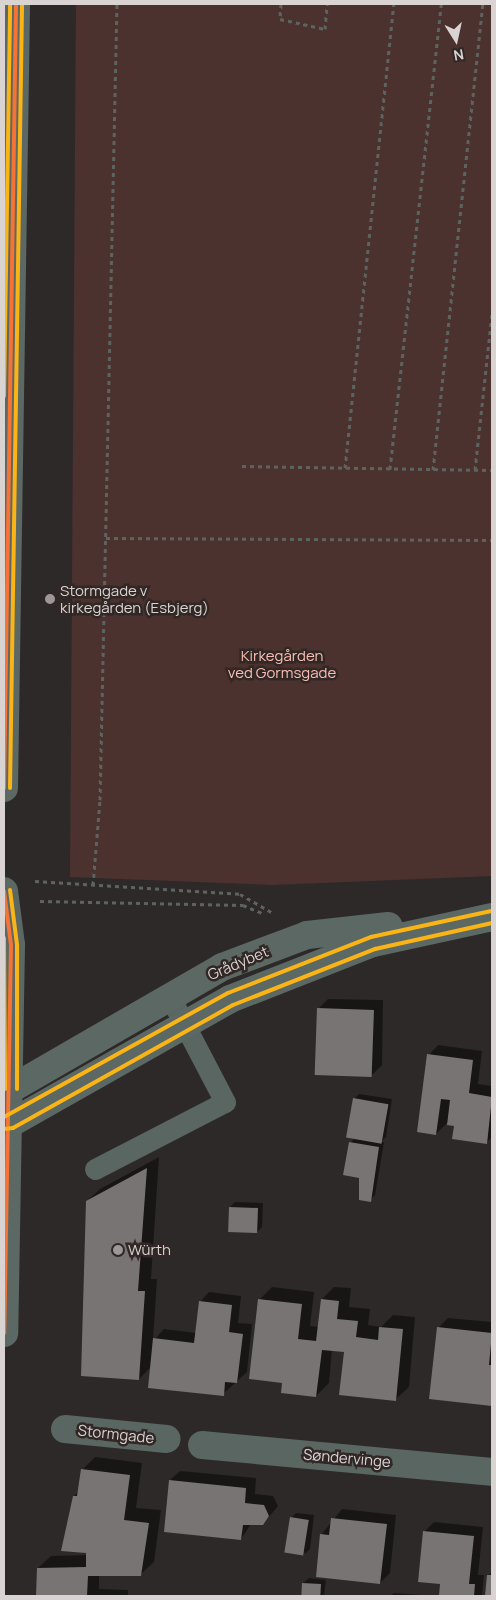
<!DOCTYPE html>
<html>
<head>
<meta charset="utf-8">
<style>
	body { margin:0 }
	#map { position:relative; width:496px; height:1600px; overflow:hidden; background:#2e2929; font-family:Manrope,sans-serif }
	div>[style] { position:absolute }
	.green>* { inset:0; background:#4c322e }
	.shadow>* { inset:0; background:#0007 }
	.building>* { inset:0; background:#797474; transform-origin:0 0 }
	.path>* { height:3px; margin-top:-1.5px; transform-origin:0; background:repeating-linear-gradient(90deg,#5d635f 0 4px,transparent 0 8px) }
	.lane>* { height:21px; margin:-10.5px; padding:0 10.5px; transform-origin:10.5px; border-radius:10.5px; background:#5a6662 }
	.street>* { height:28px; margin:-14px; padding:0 14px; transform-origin:14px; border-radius:14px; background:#5a6662 }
	.secondary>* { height:28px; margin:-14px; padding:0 14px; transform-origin:14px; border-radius:14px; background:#5c6864 }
	.bus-1>* { height:4px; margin:-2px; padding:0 2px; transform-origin:2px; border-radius:2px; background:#f57335 }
	.bus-2>* { height:4px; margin:-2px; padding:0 2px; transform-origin:2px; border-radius:2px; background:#fbb416 }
	.bus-3>* { height:4px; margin:-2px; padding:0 2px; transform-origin:2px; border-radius:2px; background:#fbb416 }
	.dots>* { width:14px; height:14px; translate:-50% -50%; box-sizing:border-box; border:2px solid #312826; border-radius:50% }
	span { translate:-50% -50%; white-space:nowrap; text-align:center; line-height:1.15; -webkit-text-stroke:5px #312826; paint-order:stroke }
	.poi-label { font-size:15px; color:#d9d3d2 }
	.left { translate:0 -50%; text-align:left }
	.park-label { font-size:15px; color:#f9bcb3 }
	.street-label { font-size:15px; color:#d9d3d2 }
	.frame { position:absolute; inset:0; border:5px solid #d9d3d2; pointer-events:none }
	.north { position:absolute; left:431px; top:15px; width:50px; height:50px; -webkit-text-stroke:4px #312826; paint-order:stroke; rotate:170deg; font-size:14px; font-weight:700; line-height:20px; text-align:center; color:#d9d3d2 }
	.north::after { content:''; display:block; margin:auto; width:18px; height:22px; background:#d9d3d2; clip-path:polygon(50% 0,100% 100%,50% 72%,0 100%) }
</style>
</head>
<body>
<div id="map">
	<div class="green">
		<div style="clip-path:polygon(76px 4px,492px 4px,492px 876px,272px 885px,70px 877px)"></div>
	</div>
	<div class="shadow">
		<div style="clip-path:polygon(328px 999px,383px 1000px,382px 1065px,372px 1075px,318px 1009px)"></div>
		<div style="clip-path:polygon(438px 1045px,482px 1051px,478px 1084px,492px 1086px,492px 1137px,487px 1142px,448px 1122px,436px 1134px,429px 1055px)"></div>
		<div style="clip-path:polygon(359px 1094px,392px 1099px,386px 1137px,381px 1142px,384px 1142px,375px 1195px,370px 1200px,350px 1143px,355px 1138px,354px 1099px)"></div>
		<div style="clip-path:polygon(159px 1157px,151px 1279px,157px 1279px,153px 1341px,164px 1329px,196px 1333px,200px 1302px,209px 1292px,241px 1296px,238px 1323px,252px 1324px,247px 1372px,223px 1394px,152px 1366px,139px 1379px,87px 1201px,100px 1189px)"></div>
		<div style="clip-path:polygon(235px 1202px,263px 1203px,262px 1227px,256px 1233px,230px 1207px)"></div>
		<div style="clip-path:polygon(272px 1287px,314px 1292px,310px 1326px,319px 1327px,322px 1299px,334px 1287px,351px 1288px,349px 1307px,370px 1309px,368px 1325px,381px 1327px,393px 1315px,415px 1317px,409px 1387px,396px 1399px,346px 1351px,332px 1350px,329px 1383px,316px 1396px,284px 1382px,259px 1300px)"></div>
		<div style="clip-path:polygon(448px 1318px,492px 1322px,492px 1405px,431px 1398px,438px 1328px)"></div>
		<div style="clip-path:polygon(95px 1457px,142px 1463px,136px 1508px,161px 1510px,154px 1562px,141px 1574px,99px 1575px,99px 1589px,128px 1590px,128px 1596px,38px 1596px,38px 1568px,51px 1556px,87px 1555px,74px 1496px,79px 1491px,82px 1470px)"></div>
		<div style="clip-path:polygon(180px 1471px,256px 1478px,255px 1494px,273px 1496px,278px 1506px,263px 1524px,251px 1524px,241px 1539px,170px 1480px)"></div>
		<div style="clip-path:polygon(342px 1509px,396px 1515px,390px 1573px,380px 1583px,321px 1535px)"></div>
		<div style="clip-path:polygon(296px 1513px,314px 1515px,310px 1549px,305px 1554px,291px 1518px)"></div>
		<div style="clip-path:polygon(434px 1522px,483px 1527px,478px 1575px,484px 1575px,482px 1596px,440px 1596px,441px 1582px,424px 1532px)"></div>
		<div style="clip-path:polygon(492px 1571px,492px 1596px,486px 1596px,489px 1575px)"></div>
		<div style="clip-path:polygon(309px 1578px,326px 1580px,324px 1596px,302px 1596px,303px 1583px)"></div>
		<div style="clip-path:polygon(394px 1593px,421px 1595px,420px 1596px,390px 1596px)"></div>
	</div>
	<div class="building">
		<div style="left:317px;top:1008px;width:57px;height:67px;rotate:2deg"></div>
		<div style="clip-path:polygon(427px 1054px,473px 1060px,469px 1093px,492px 1097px,487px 1144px,452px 1139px,454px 1126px,447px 1125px,450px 1100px,441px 1099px,436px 1135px,417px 1132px)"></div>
		<div style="left:353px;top:1098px;width:36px;height:40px;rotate:10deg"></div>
		<div style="clip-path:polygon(349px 1142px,379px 1147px,371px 1202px,359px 1200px,359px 1178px,343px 1175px)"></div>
		<div style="clip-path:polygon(147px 1168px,138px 1291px,145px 1291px,139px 1380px,81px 1376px,86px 1201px)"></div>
		<div style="left:229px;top:1207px;width:29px;height:25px;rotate:2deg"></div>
		<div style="clip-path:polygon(258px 1299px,302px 1304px,298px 1339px,316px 1341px,321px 1299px,339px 1301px,337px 1319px,358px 1321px,356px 1337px,378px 1340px,379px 1327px,403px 1329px,396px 1401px,339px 1395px,344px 1352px,322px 1350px,316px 1397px,281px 1393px,282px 1383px,249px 1379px)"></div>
		<div style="clip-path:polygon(199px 1301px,232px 1305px,229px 1332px,243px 1334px,237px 1383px,225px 1382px,224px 1396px,148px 1388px,153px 1338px,194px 1343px)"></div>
		<div style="clip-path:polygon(437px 1327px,492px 1333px,489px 1365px,492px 1365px,492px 1406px,429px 1399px)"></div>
		<div style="clip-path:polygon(81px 1469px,130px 1475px,124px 1520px,149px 1523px,141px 1576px,88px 1576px,87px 1596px,36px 1596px,37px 1568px,86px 1567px,86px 1553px,61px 1551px,73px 1496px,77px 1496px)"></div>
		<div style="clip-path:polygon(169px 1480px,246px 1488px,245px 1503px,264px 1505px,269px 1516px,263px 1525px,243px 1525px,241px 1540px,164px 1532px)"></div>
		<div style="left:290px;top:1517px;width:19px;height:36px;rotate:9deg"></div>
		<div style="clip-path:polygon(331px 1518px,387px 1524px,380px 1584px,316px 1577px,320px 1534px,329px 1535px)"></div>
		<div style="clip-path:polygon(423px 1531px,474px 1536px,469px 1584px,475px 1584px,474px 1596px,439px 1596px,440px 1584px,418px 1582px)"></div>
		<div style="clip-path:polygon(487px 1575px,492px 1575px,492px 1596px,485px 1596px)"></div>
		<div style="left:302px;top:1583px;width:19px;height:13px;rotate:3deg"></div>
	</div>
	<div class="path">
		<div style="left:281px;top:4px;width:15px;rotate:94deg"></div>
		<div style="left:280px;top:19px;width:46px;rotate:12.5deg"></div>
		<div style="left:325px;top:29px;width:25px;rotate:-85deg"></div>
		<div style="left:242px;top:466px;width:250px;rotate:0.9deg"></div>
		<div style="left:345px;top:468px;width:467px;rotate:-84deg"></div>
		<div style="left:390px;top:469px;width:468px;rotate:-83.7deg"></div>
		<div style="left:433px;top:470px;width:469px;rotate:-83.9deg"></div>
		<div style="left:475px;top:470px;width:158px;rotate:-83.8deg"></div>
		<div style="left:106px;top:538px;width:386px;rotate:0.3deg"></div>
		<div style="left:35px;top:881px;width:205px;rotate:3.6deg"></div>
		<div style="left:240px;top:894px;width:36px;rotate:30deg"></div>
		<div style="left:93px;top:885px;width:85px;rotate:-85.3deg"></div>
		<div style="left:100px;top:800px;width:796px;rotate:-88.78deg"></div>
		<div style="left:40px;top:901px;width:203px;rotate:1.1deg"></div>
		<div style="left:243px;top:905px;width:23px;rotate:23deg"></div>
	</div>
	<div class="lane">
		<div style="left:95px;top:1169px;width:146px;rotate:-27.3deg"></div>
		<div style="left:225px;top:1102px;width:119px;rotate:-117.6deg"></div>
	</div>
	<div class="street">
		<div style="left:65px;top:1429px;width:102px;rotate:5.6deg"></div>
		<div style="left:202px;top:1445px;width:291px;rotate:5.3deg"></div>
	</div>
	<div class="secondary">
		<div style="left:4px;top:788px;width:784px;rotate:-89.12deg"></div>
		<div style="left:4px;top:891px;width:54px;rotate:82.6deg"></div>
		<div style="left:11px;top:945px;width:388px;rotate:91deg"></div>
		<div style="left:4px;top:1093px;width:252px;rotate:-30deg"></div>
		<div style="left:222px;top:967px;width:91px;rotate:-20.6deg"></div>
		<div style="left:307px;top:935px;width:82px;rotate:-6.3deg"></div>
		<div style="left:4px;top:1127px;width:260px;rotate:-29.5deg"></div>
		<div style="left:230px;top:999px;width:154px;rotate:-21.4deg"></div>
		<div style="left:373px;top:943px;width:122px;rotate:-12.3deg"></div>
	</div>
	<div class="bus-1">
		<div style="left:4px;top:788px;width:784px;rotate:-89.12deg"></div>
		<div style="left:4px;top:891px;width:54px;rotate:82.6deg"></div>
		<div style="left:11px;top:945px;width:388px;rotate:91deg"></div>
	</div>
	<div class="bus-2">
		<div style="left:10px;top:788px;width:784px;rotate:-89.12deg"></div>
		<div style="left:4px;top:938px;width:151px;rotate:89.6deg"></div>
		<div style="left:4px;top:1129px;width:9px;rotate:-6deg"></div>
		<div style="left:13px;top:1128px;width:252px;rotate:-29.2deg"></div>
		<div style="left:233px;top:1005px;width:153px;rotate:-21.5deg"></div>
		<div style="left:375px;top:949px;width:120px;rotate:-12.5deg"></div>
	</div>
	<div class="bus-3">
		<div style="left:4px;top:396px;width:392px;rotate:-89.1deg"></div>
		<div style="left:10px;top:890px;width:55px;rotate:82.7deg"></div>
		<div style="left:17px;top:945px;width:144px;rotate:90deg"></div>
		<div style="left:4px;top:1117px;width:256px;rotate:-29deg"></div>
		<div style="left:228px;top:993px;width:154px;rotate:-21.4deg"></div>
		<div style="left:371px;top:937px;width:123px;rotate:-12.2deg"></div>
	</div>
	<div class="dots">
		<div style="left:50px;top:599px;background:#9d9897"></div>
		<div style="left:118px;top:1250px;background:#9d9897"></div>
	</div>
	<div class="poi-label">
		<span class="left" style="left:60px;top:599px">Stormgade v<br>kirkegården (Esbjerg)</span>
		<span class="left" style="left:128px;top:1250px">Würth</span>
	</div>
	<div class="park-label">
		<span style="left:282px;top:664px">Kirkegården<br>ved Gormsgade</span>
	</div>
	<div class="street-label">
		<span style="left:238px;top:963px;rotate:-23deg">Grådybet</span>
		<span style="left:116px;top:1434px;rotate:6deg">Stormgade</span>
		<span style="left:347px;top:1458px;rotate:5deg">Søndervinge</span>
	</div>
	<div class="frame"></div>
	<div class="north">N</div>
</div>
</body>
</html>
